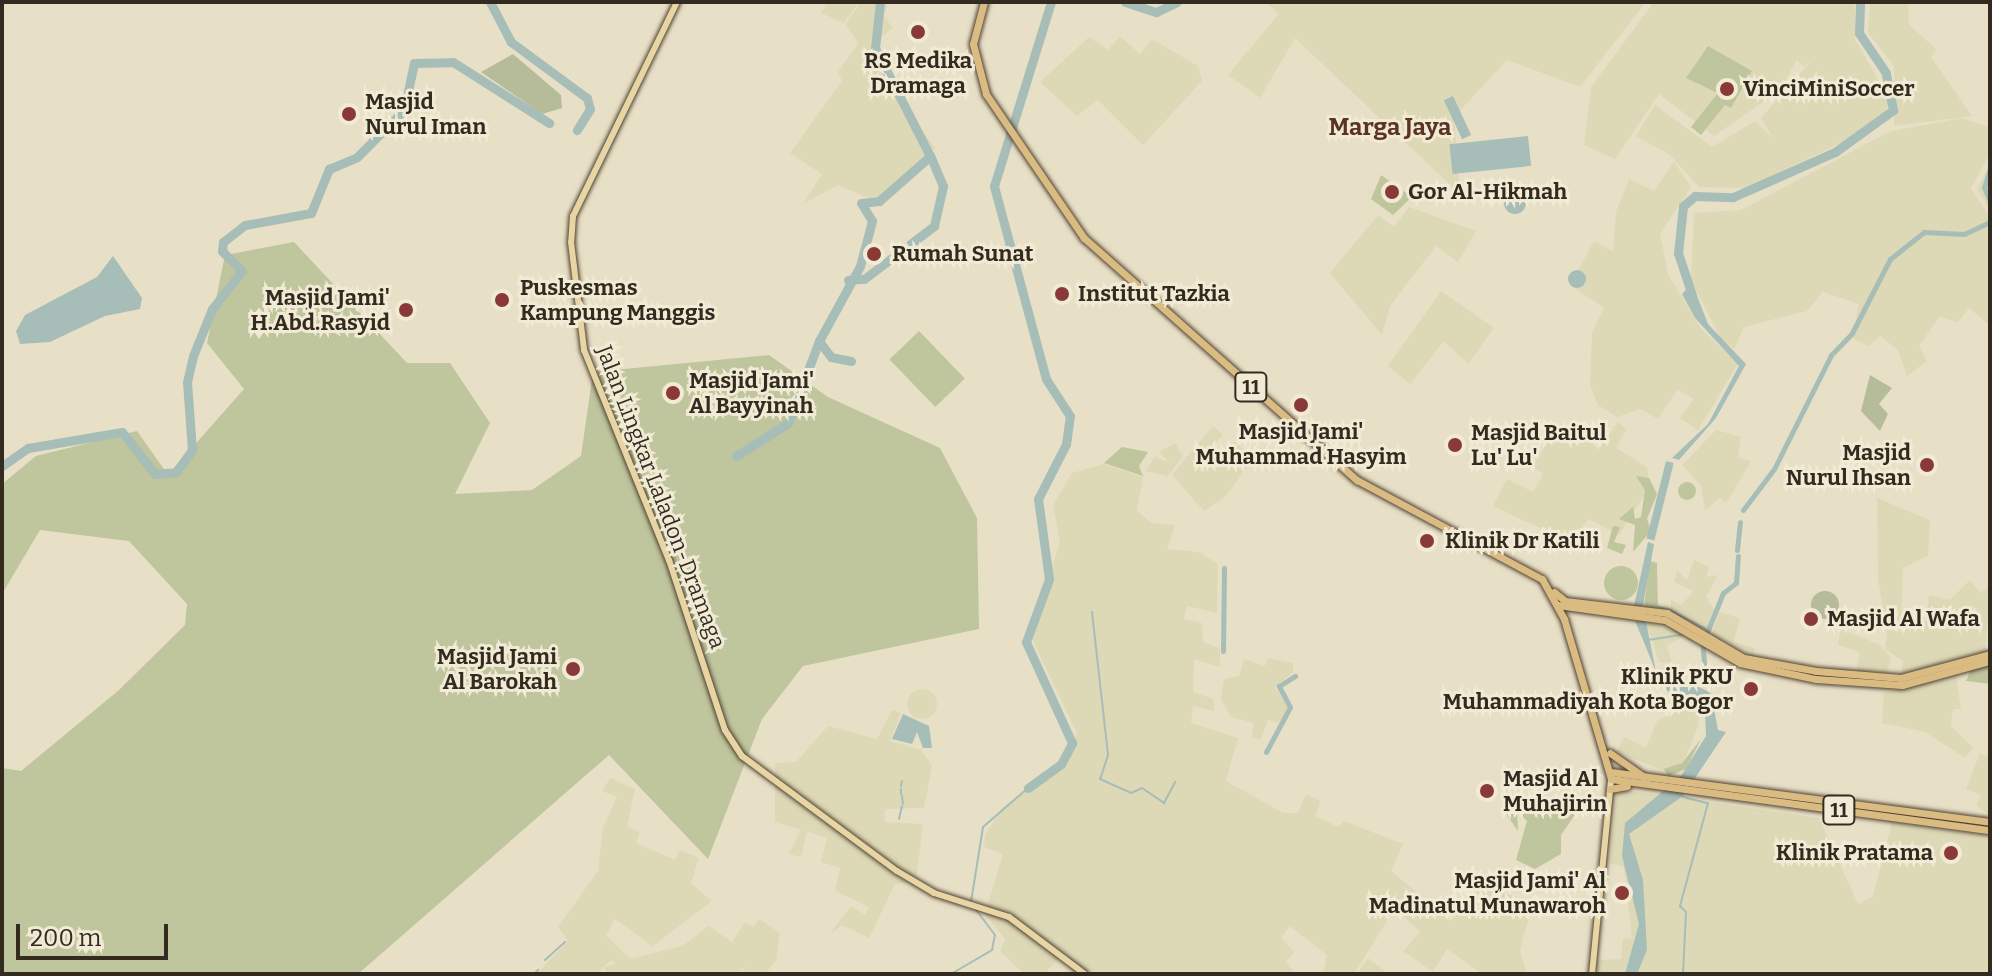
<!DOCTYPE html>
<html>
<head>
<meta charset="utf-8">
<style>
	body { margin:0 }
	#map { position:relative; width:1992px; height:976px; overflow:hidden; background:#e8e0c6; font-family:Bitter,serif }
	div>[style] { position:absolute }
	.farmland>* { inset:0; background:#ddd8b5 }
	.round { border-radius:50% }
	.green>* { inset:0; background:#bfc59c; transform-origin:0 0 }
	.cemetery>* { inset:0; background:#b6bb9a }
	.water>* { inset:0; background:#a7bdb7; transform-origin:0 0 }
	.stream>* { height:2px; margin:-1px; padding:0 1px; transform-origin:1px; border-radius:1px; background:#a7bdb7 }
	.canal>* { height:5px; margin:-2.5px; padding:0 2.5px; transform-origin:2.5px; border-radius:2.5px; background:#a7bdb7 }
	.river>* { height:9px; margin:-4.5px; padding:0 4.5px; transform-origin:4.5px; border-radius:4.5px; background:#a7bdb7 }
	.roads { filter:drop-shadow(0 0 2px #504132) drop-shadow(0 0 2px #504132) }
	.primary>* { height:6px; margin:-3px; padding:0 3px; transform-origin:3px; border-radius:3px; background:#e7d5a3 }
	.trunk>* { height:7px; margin:-3.5px; padding:0 3.5px; transform-origin:3.5px; border-radius:3.5px; background:#dabc82 }
	.dots>* { width:22px; height:22px; translate:-50% -50%; box-sizing:border-box; border:4px solid #f1ead5; border-radius:50% }
	span { translate:-50% -50%; white-space:nowrap; text-align:center; line-height:1.15; -webkit-text-stroke:6px #f1ead5; paint-order:stroke }
	.shield-label span { padding:2px 6px; background:#f1ead5; border:2px solid; border-radius:6px; -webkit-text-stroke-width:0 }
	.shield-label { font-size:20px; color:#342b20; font-weight:700 }
	.poi-label { font-size:22px; color:#342b20; font-weight:700 }
	.left { translate:0 -50%; text-align:left }
	.right { translate:-100% -50%; text-align:right }
	.street-label { font-size:22px; color:#342b20 }
	.neighbourhood-label { font-size:24px; color:#5b3325; font-weight:700 }
	.frame { position:absolute; inset:0; border:4px solid #342b20; pointer-events:none }
	.scale { position:absolute; left:16px; top:924px; width:152px; height:36px; box-sizing:border-box; border:4px solid #342b20; border-top:0; padding-left:10px; font-size:24px; line-height:28px; white-space:nowrap; color:#342b20; -webkit-text-stroke:6px #f1ead5; paint-order:stroke }
</style>
</head>
<body>
<div id="map">
	<div class="farmland">
		<div style="clip-path:polygon(828px 2px,859px 2px,844px 23px,821px 13px)"></div>
		<div style="clip-path:polygon(861px 2px,888px 2px,884px 16px,893px 28px,876px 41px,898px 97px,935px 148px,880px 203px,838px 185px,803px 204px,822px 174px,790px 153px,842px 81px,838px 72px,858px 43px,846px 24px)"></div>
		<div style="clip-path:polygon(1266px 2px,1646px 2px,1580px 87px,1507px 60px,1454px 117px,1460px 194px,1295px 38px,1260px 98px,1228px 75px,1279px 14px)"></div>
		<div style="clip-path:polygon(1654px 2px,1855px 2px,1855px 39px,1891px 102px,1872px 128px,1746px 188px,1699px 187px,1670px 155px,1636px 136px,1655px 105px,1712px 147px,1755px 121px,1773px 138px,1761px 118px,1811px 61px,1803px 66px,1797px 60px,1779px 91px,1714px 136px,1659px 94px,1615px 159px,1584px 145px,1591px 87px)"></div>
		<div style="clip-path:polygon(1870px 2px,1908px 2px,1909px 25px,1937px 50px,1931px 57px,1972px 116px,1894px 126px,1894px 66px,1868px 33px)"></div>
		<div style="clip-path:polygon(1120px 36px,1140px 54px,1152px 39px,1198px 66px,1202px 81px,1143px 145px,1098px 100px,1077px 116px,1040px 82px,1089px 37px,1108px 50px)"></div>
		<div style="clip-path:polygon(1962px 118px,1990px 128px,1990px 153px,1971px 188px,1990px 217px,1990px 326px,1969px 308px,1957px 323px,1940px 316px,1919px 346px,1927px 361px,1907px 376px,1898px 350px,1880px 336px,1868px 346px,1852px 338px,1859px 304px,1823px 292px,1807px 311px,1744px 327px,1734px 349px,1720px 337px,1691px 280px,1694px 213px,1741px 210px,1891px 131px)"></div>
		<div style="clip-path:polygon(1674px 162px,1691px 187px,1660px 234px,1668px 274px,1701px 329px,1738px 364px,1698px 430px,1680px 418px,1694px 399px,1677px 390px,1658px 419px,1640px 409px,1617px 417px,1598px 405px,1590px 385px,1592px 332px,1604px 308px,1570px 285px,1594px 241px,1613px 251px,1616px 212px,1629px 179px,1654px 191px)"></div>
		<div style="clip-path:polygon(1990px 164px,1990px 210px,1977px 189px)"></div>
		<div style="clip-path:polygon(1409px 207px,1476px 231px,1458px 262px,1436px 246px,1390px 306px,1382px 335px,1330px 273px,1378px 215px,1394px 227px)"></div>
		<div style="clip-path:polygon(1441px 291px,1494px 328px,1468px 364px,1444px 341px,1410px 384px,1388px 366px)"></div>
		<div style="clip-path:polygon(1618px 422px,1626px 429px,1616px 448px,1647px 467px,1650px 487px,1619px 535px,1589px 519px,1581px 527px,1588px 534px,1555px 535px,1493px 506px,1507px 479px,1533px 492px,1543px 474px,1533px 466px,1556px 427px,1585px 435px,1598px 450px)"></div>
		<div style="clip-path:polygon(1213px 426px,1223px 435px,1208px 451px,1217px 460px,1235px 442px,1253px 459px,1225px 497px,1204px 511px,1172px 475px)"></div>
		<div style="clip-path:polygon(1716px 430px,1741px 437px,1738px 457px,1751px 462px,1726px 503px,1720px 498px,1705px 510px,1701px 485px,1682px 465px)"></div>
		<div style="clip-path:polygon(1175px 443px,1183px 456px,1168px 476px,1145px 471px,1155px 457px,1169px 462px,1159px 452px)"></div>
		<div style="clip-path:polygon(1104px 464px,1143px 477px,1137px 510px,1151px 523px,1175px 525px,1167px 549px,1199px 552px,1218px 564px,1217px 613px,1187px 606px,1184px 619px,1202px 623px,1203px 642px,1220px 648px,1220px 667px,1194px 659px,1193px 692px,1214px 699px,1214px 711px,1193px 706px,1191px 723px,1238px 738px,1226px 781px,1283px 813px,1298px 813px,1306px 794px,1320px 801px,1316px 816px,1338px 827px,1344px 821px,1403px 844px,1391px 871px,1451px 921px,1481px 887px,1515px 896px,1529px 917px,1520px 950px,1527px 974px,1482px 974px,1447px 949px,1433px 972px,1403px 951px,1420px 932px,1395px 908px,1354px 974px,1323px 974px,1327px 955px,1290px 926px,1281px 938px,1294px 952px,1286px 962px,1295px 974px,1078px 974px,1061px 956px,1044px 974px,1024px 974px,1000px 951px,1005px 939px,985px 914px,1003px 854px,984px 847px,985px 835px,1002px 808px,1063px 765px,1077px 733px,1031px 637px,1060px 542px,1053px 505px,1072px 473px)"></div>
		<div style="clip-path:polygon(1877px 498px,1930px 520px,1928px 556px,1903px 568px,1901px 630px,1887px 628px,1878px 580px)"></div>
		<div style="clip-path:polygon(1694px 560px,1709px 567px,1706px 577px,1718px 575px,1706px 597px,1715px 611px,1706px 629px,1671px 610px,1671px 600px,1682px 605px,1693px 591px,1674px 582px,1677px 570px,1687px 580px)"></div>
		<div style="clip-path:polygon(1970px 580px,1981px 593px,1990px 586px,1985px 654px,1901px 676px,1903px 661px,1885px 649px,1887px 630px,1905px 632px,1905px 623px,1927px 615px,1929px 595px,1950px 600px)"></div>
		<div style="clip-path:polygon(1719px 612px,1740px 618px,1734px 642px,1755px 648px,1753px 657px,1712px 634px)"></div>
		<div style="clip-path:polygon(1646px 622px,1687px 635px,1667px 645px,1672px 663px,1659px 662px)"></div>
		<div style="clip-path:polygon(1841px 629px,1880px 645px,1891px 658px,1885px 677px,1856px 673px,1860px 652px,1838px 645px)"></div>
		<div style="clip-path:polygon(1268px 658px,1293px 663px,1293px 672px,1275px 687px,1288px 706px,1284px 715px,1279px 723px,1268px 720px,1260px 740px,1252px 737px,1254px 723px,1231px 717px,1221px 699px,1224px 679px,1239px 676px,1244px 659px,1265px 666px)"></div>
		<div style="clip-path:polygon(1956px 676px,1961px 709px,1953px 709px,1951px 726px,1973px 748px,1965px 758px,1925px 732px,1882px 723px,1884px 693px)"></div>
		<div class="round" style="left:907px;top:689px;width:30px;height:30px"></div>
		<div style="clip-path:polygon(1684px 707px,1698px 712px,1699px 724px,1684px 761px,1667px 772px,1617px 752px,1624px 737px,1646px 748px,1657px 721px)"></div>
		<div style="clip-path:polygon(892px 710px,901px 713px,890px 741px,921px 750px,932px 766px,924px 808px,885px 809px,885px 822px,923px 824px,916px 882px,895px 884px,869px 938px,842px 925px,829px 935px,851px 906px,865px 915px,869px 907px,835px 891px,840px 868px,821px 862px,827px 838px,807px 831px,801px 857px,789px 854px,801px 830px,775px 822px,775px 763px,796px 762px,828px 726px,877px 739px)"></div>
		<div style="clip-path:polygon(1980px 753px,1990px 757px,1990px 814px,1976px 806px,1981px 795px,1966px 789px)"></div>
		<div style="clip-path:polygon(610px 778px,635px 789px,627px 826px,640px 832px,636px 843px,675px 860px,680px 850px,699px 858px,691px 883px,712px 901px,653px 946px,615px 919px,606px 935px,630px 959px,682px 946px,709px 926px,732px 942px,745px 922px,754px 927px,759px 919px,780px 933px,776px 961px,765px 974px,741px 974px,747px 965px,737px 974px,607px 974px,604px 967px,616px 964px,611px 960px,597px 974px,536px 974px,568px 941px,558px 927px,598px 871px,603px 827px,617px 797px,602px 791px)"></div>
		<div style="clip-path:polygon(1617px 789px,1819px 818px,1858px 904px,1873px 896px,1892px 822px,1990px 836px,1990px 974px,1597px 974px,1598px 960px,1621px 959px,1623px 939px,1632px 938px,1624px 867px,1610px 863px)"></div>
		<div style="clip-path:polygon(1368px 958px,1389px 974px,1357px 974px)"></div>
	</div>
	<div class="green">
		<div style="clip-path:polygon(1708px 46px,1752px 71px,1731px 108px,1725px 105px,1701px 135px,1691px 127px,1718px 93px,1686px 78px)"></div>
		<div style="clip-path:polygon(1381px 175px,1412px 197px,1393px 215px,1371px 199px)"></div>
		<div style="clip-path:polygon(294px 242px,407px 363px,450px 363px,490px 423px,455px 494px,532px 490px,581px 456px,593px 372px,769px 355px,828px 397px,940px 448px,977px 518px,979px 629px,803px 666px,762px 719px,708px 859px,609px 755px,358px 974px,2px 974px,2px 768px,21px 771px,119px 690px,185px 625px,187px 604px,129px 541px,40px 530px,2px 594px,2px 484px,36px 456px,137px 431px,168px 475px,244px 389px,207px 343px,225px 255px)"></div>
		<div style="left:919px;top:331px;width:66px;height:41px;rotate:46deg"></div>
		<div style="clip-path:polygon(1122px 447px,1148px 452px,1139px 466px,1143px 476px,1104px 463px)"></div>
		<div style="clip-path:polygon(1636px 476px,1649px 478px,1657px 494px,1647px 519px,1651px 531px,1633px 552px,1635px 525px,1619px 519px,1633px 507px,1635px 519px,1641px 517px,1645px 490px)"></div>
		<div class="round" style="left:1678px;top:482px;width:18px;height:18px"></div>
		<div style="clip-path:polygon(1613px 526px,1620px 527px,1614px 542px,1626px 545px,1622px 554px,1607px 548px)"></div>
		<div style="clip-path:polygon(1650px 561px,1657px 563px,1658px 610px,1644px 607px)"></div>
		<div class="round" style="left:1604px;top:566px;width:34px;height:34px"></div>
		<div style="clip-path:polygon(1990px 664px,1990px 684px,1966px 681px,1971px 669px)"></div>
		<div style="clip-path:polygon(1701px 739px,1686px 769px,1668px 776px,1664px 769px,1682px 763px)"></div>
		<div style="clip-path:polygon(1516px 793px,1551px 811px,1556px 804px,1555px 813px,1576px 813px,1561px 835px,1561px 854px,1535px 869px,1516px 860px,1527px 821px,1517px 811px,1518px 831px,1504px 811px)"></div>
	</div>
	<div class="cemetery">
		<div style="clip-path:polygon(513px 54px,561px 95px,562px 108px,542px 114px,481px 72px)"></div>
		<div style="clip-path:polygon(1870px 375px,1892px 388px,1879px 404px,1888px 414px,1880px 431px,1861px 411px)"></div>
		<div class="round" style="left:1811px;top:591px;width:28px;height:28px"></div>
	</div>
	<div class="water">
		<div style="left:1453px;top:96px;width:43px;height:10px;rotate:65deg"></div>
		<div style="left:1528px;top:136px;width:30px;height:79px;rotate:84deg"></div>
		<div class="round" style="left:1504px;top:192px;width:22px;height:22px"></div>
		<div style="clip-path:polygon(113px 256px,142px 298px,140px 309px,105px 316px,50px 342px,20px 344px,16px 331px,25px 315px,97px 277px)"></div>
		<div class="round" style="left:1568px;top:270px;width:18px;height:18px"></div>
		<div style="clip-path:polygon(1692px 283px,1708px 324px,1746px 364px,1716px 418px,1679px 460px,1672px 458px,1708px 424px,1739px 366px,1695px 318px,1682px 294px)"></div>
		<div style="left:1666px;top:461px;width:8px;height:80px;rotate:14deg"></div>
		<div style="clip-path:polygon(1648px 542px,1654px 544px,1643px 606px,1634px 606px)"></div>
		<div style="clip-path:polygon(1635px 621px,1646px 621px,1656px 672px,1643px 640px)"></div>
		<div style="clip-path:polygon(1663px 668px,1711px 693px,1718px 730px,1726px 732px,1683px 796px,1629px 834px,1643px 880px,1647px 950px,1637px 974px,1625px 974px,1639px 924px,1622px 856px,1625px 823px,1681px 776px,1706px 736px,1705px 710px,1670px 695px,1657px 674px)"></div>
		<div style="clip-path:polygon(903px 714px,929px 726px,932px 748px,923px 748px,917px 732px,912px 744px,892px 739px)"></div>
	</div>
	<div class="stream">
		<div style="left:1659px;top:607px;width:7px;rotate:16deg"></div>
		<div style="left:1668px;top:609px;width:45px;rotate:27.7deg"></div>
		<div style="left:1092px;top:612px;width:144px;rotate:83.6deg"></div>
		<div style="left:1108px;top:755px;width:25px;rotate:108deg"></div>
		<div style="left:1100px;top:779px;width:34px;rotate:24deg"></div>
		<div style="left:1131px;top:793px;width:12px;rotate:-24deg"></div>
		<div style="left:1142px;top:788px;width:27px;rotate:34deg"></div>
		<div style="left:1164px;top:803px;width:24px;rotate:-62deg"></div>
		<div style="left:1648px;top:640px;width:37px;rotate:-9deg"></div>
		<div style="left:901px;top:786px;width:5px;rotate:-79deg"></div>
		<div style="left:901px;top:789px;width:5px;rotate:90deg"></div>
		<div style="left:902px;top:796px;width:8px;rotate:83deg"></div>
		<div style="left:1679px;top:796px;width:30px;rotate:14deg"></div>
		<div style="left:1708px;top:803px;width:107px;rotate:105.2deg"></div>
		<div style="left:1680px;top:906px;width:8px;rotate:45deg"></div>
		<div style="left:1686px;top:912px;width:62px;rotate:92.8deg"></div>
		<div style="left:899px;top:819px;width:13px;rotate:-77deg"></div>
		<div style="left:971px;top:902px;width:76px;rotate:-80.9deg"></div>
		<div style="left:983px;top:827px;width:60px;rotate:-40.9deg"></div>
		<div style="left:545px;top:960px;width:27px;rotate:-42deg"></div>
		<div style="left:534px;top:974px;width:6px;rotate:-45deg"></div>
		<div style="left:951px;top:974px;width:48px;rotate:-30.3deg"></div>
		<div style="left:992px;top:950px;width:15px;rotate:-79deg"></div>
		<div style="left:995px;top:935px;width:34px;rotate:-127deg"></div>
	</div>
	<div class="canal">
		<div style="left:1990px;top:169px;width:19px;rotate:108deg"></div>
		<div style="left:1984px;top:187px;width:15px;rotate:67deg"></div>
		<div style="left:1743px;top:510px;width:51px;rotate:-52.9deg"></div>
		<div style="left:1774px;top:469px;width:127px;rotate:-63.4deg"></div>
		<div style="left:1831px;top:355px;width:30px;rotate:-46deg"></div>
		<div style="left:1852px;top:333px;width:83px;rotate:-62.8deg"></div>
		<div style="left:1890px;top:259px;width:43px;rotate:-38.5deg"></div>
		<div style="left:1924px;top:232px;width:40px;rotate:2.9deg"></div>
		<div style="left:1964px;top:234px;width:29px;rotate:-25deg"></div>
		<div style="left:1737px;top:550px;width:28px;rotate:-84deg"></div>
		<div style="left:1708px;top:630px;width:40px;rotate:-68deg"></div>
		<div style="left:1723px;top:593px;width:16px;rotate:-38deg"></div>
		<div style="left:1736px;top:583px;width:27px;rotate:-86deg"></div>
		<div style="left:1702px;top:639px;width:34px;rotate:85deg"></div>
		<div style="left:1223px;top:651px;width:83px;rotate:-89.3deg"></div>
		<div style="left:1266px;top:752px;width:51px;rotate:-61.9deg"></div>
		<div style="left:1290px;top:707px;width:24px;rotate:-118deg"></div>
		<div style="left:1279px;top:686px;width:19px;rotate:-32deg"></div>
	</div>
	<div class="river">
		<div style="left:490px;top:2px;width:45px;rotate:62.3deg"></div>
		<div style="left:511px;top:42px;width:94px;rotate:36.4deg"></div>
		<div style="left:587px;top:98px;width:11px;rotate:75deg"></div>
		<div style="left:590px;top:109px;width:25px;rotate:122deg"></div>
		<div style="left:1125px;top:2px;width:33px;rotate:18deg"></div>
		<div style="left:1156px;top:12px;width:23px;rotate:-25deg"></div>
		<div style="left:848px;top:280px;width:16px;rotate:-4deg"></div>
		<div style="left:864px;top:279px;width:88px;rotate:-37.1deg"></div>
		<div style="left:934px;top:226px;width:41px;rotate:-77.3deg"></div>
		<div style="left:943px;top:186px;width:33px;rotate:-113deg"></div>
		<div style="left:1692px;top:295px;width:44px;rotate:-108.4deg"></div>
		<div style="left:1678px;top:253px;width:47px;rotate:-83.9deg"></div>
		<div style="left:1683px;top:206px;width:16px;rotate:-40deg"></div>
		<div style="left:1695px;top:196px;width:38px;rotate:2deg"></div>
		<div style="left:1733px;top:197px;width:111px;rotate:-23.8deg"></div>
		<div style="left:1835px;top:152px;width:72px;rotate:-35.9deg"></div>
		<div style="left:1893px;top:110px;width:38px;rotate:-101deg"></div>
		<div style="left:1886px;top:73px;width:48px;rotate:-124deg"></div>
		<div style="left:1859px;top:33px;width:31px;rotate:-88deg"></div>
		<div style="left:851px;top:361px;width:20px;rotate:-169deg"></div>
		<div style="left:831px;top:357px;width:20px;rotate:-127deg"></div>
		<div style="left:819px;top:341px;width:85px;rotate:-61.3deg"></div>
		<div style="left:860px;top:266px;width:47px;rotate:-75.1deg"></div>
		<div style="left:872px;top:221px;width:21px;rotate:-121deg"></div>
		<div style="left:861px;top:203px;width:18px;rotate:-6deg"></div>
		<div style="left:879px;top:201px;width:68px;rotate:-41.4deg"></div>
		<div style="left:930px;top:156px;width:121px;rotate:-117deg"></div>
		<div style="left:875px;top:48px;width:46px;rotate:-83.8deg"></div>
		<div style="left:736px;top:456px;width:62px;rotate:-32.4deg"></div>
		<div style="left:788px;top:423px;width:88px;rotate:-69.3deg"></div>
		<div style="left:2px;top:466px;width:32px;rotate:-35deg"></div>
		<div style="left:28px;top:448px;width:95px;rotate:-9.7deg"></div>
		<div style="left:122px;top:432px;width:53px;rotate:51.8deg"></div>
		<div style="left:155px;top:474px;width:21px;rotate:-5deg"></div>
		<div style="left:176px;top:472px;width:27px;rotate:-54deg"></div>
		<div style="left:192px;top:450px;width:68px;rotate:-94.2deg"></div>
		<div style="left:187px;top:382px;width:27px;rotate:-77deg"></div>
		<div style="left:193px;top:356px;width:51px;rotate:-68deg"></div>
		<div style="left:212px;top:309px;width:48px;rotate:-51.7deg"></div>
		<div style="left:242px;top:271px;width:28px;rotate:-135deg"></div>
		<div style="left:222px;top:251px;width:9px;rotate:-84deg"></div>
		<div style="left:223px;top:242px;width:28px;rotate:-38deg"></div>
		<div style="left:245px;top:225px;width:67px;rotate:-10.3deg"></div>
		<div style="left:311px;top:213px;width:48px;rotate:-67.8deg"></div>
		<div style="left:329px;top:169px;width:30px;rotate:-23deg"></div>
		<div style="left:357px;top:157px;width:66px;rotate:-45deg"></div>
		<div style="left:404px;top:110px;width:48px;rotate:-78deg"></div>
		<div style="left:414px;top:63px;width:39px;rotate:-1deg"></div>
		<div style="left:453px;top:62px;width:114px;rotate:32.4deg"></div>
		<div style="left:1028px;top:788px;width:41px;rotate:-36deg"></div>
		<div style="left:1061px;top:764px;width:24px;rotate:-62deg"></div>
		<div style="left:1072px;top:743px;width:111px;rotate:-114.5deg"></div>
		<div style="left:1026px;top:642px;width:67px;rotate:-69.9deg"></div>
		<div style="left:1049px;top:579px;width:81px;rotate:-97.8deg"></div>
		<div style="left:1038px;top:499px;width:62px;rotate:-63deg"></div>
		<div style="left:1066px;top:444px;width:28px;rotate:-82deg"></div>
		<div style="left:1070px;top:416px;width:44px;rotate:-123deg"></div>
		<div style="left:1046px;top:379px;width:200px;rotate:-105.1deg"></div>
		<div style="left:994px;top:186px;width:193px;rotate:-72.8deg"></div>
	</div>
	<div class="roads">
		<div class="primary">
			<div style="left:677px;top:2px;width:238px;rotate:115.9deg"></div>
			<div style="left:573px;top:216px;width:26px;rotate:94deg"></div>
			<div style="left:571px;top:242px;width:109px;rotate:83.1deg"></div>
			<div style="left:584px;top:350px;width:227px;rotate:68deg"></div>
			<div style="left:669px;top:560px;width:179px;rotate:71.8deg"></div>
			<div style="left:725px;top:730px;width:31px;rotate:57deg"></div>
			<div style="left:742px;top:756px;width:193px;rotate:36.6deg"></div>
			<div style="left:897px;top:871px;width:43px;rotate:30.7deg"></div>
			<div style="left:934px;top:893px;width:79px;rotate:17.7deg"></div>
			<div style="left:1009px;top:917px;width:95px;rotate:36.9deg"></div>
			<div style="left:1592px;top:974px;width:196px;rotate:-84.4deg"></div>
		</div>
		<div class="trunk">
			<div style="left:984px;top:2px;width:43px;rotate:104.7deg"></div>
			<div style="left:973px;top:44px;width:52px;rotate:75.4deg"></div>
			<div style="left:986px;top:94px;width:174px;rotate:55.8deg"></div>
			<div style="left:1084px;top:238px;width:365px;rotate:41.6deg"></div>
			<div style="left:1357px;top:480px;width:210px;rotate:28.2deg"></div>
			<div style="left:1542px;top:579px;width:46px;rotate:61.2deg"></div>
			<div style="left:1564px;top:619px;width:167px;rotate:73.6deg"></div>
			<div style="left:1611px;top:779px;width:382px;rotate:7.7deg"></div>
			<div style="left:1554px;top:592px;width:14px;rotate:39deg"></div>
			<div style="left:1565px;top:601px;width:103px;rotate:6.7deg"></div>
			<div style="left:1667px;top:613px;width:89px;rotate:30.3deg"></div>
			<div style="left:1744px;top:658px;width:73px;rotate:10.2deg"></div>
			<div style="left:1816px;top:671px;width:85px;rotate:4.7deg"></div>
			<div style="left:1901px;top:678px;width:92px;rotate:-15.1deg"></div>
			<div style="left:1558px;top:605px;width:108px;rotate:8deg"></div>
			<div style="left:1665px;top:620px;width:86px;rotate:29.8deg"></div>
			<div style="left:1740px;top:663px;width:78px;rotate:11.9deg"></div>
			<div style="left:1816px;top:679px;width:86px;rotate:4deg"></div>
			<div style="left:1902px;top:685px;width:91px;rotate:-15.3deg"></div>
			<div style="left:1610px;top:753px;width:42px;rotate:35.2deg"></div>
			<div style="left:1611px;top:772px;width:382px;rotate:7.5deg"></div>
			<div style="left:1610px;top:789px;width:17px;rotate:-10deg"></div>
		</div>
	</div>
	<div class="dots">
		<div style="left:918px;top:32px;background:#893936"></div>
		<div style="left:1727px;top:89px;background:#893936"></div>
		<div style="left:349px;top:114px;background:#893936"></div>
		<div style="left:1392px;top:192px;background:#893936"></div>
		<div style="left:874px;top:254px;background:#893936"></div>
		<div style="left:1062px;top:294px;background:#893936"></div>
		<div style="left:502px;top:300px;background:#893936"></div>
		<div style="left:406px;top:310px;background:#893936"></div>
		<div style="left:673px;top:393px;background:#893936"></div>
		<div style="left:1301px;top:405px;background:#893936"></div>
		<div style="left:1455px;top:445px;background:#893936"></div>
		<div style="left:1927px;top:465px;background:#893936"></div>
		<div style="left:1427px;top:541px;background:#893936"></div>
		<div style="left:1811px;top:619px;background:#893936"></div>
		<div style="left:573px;top:669px;background:#893936"></div>
		<div style="left:1751px;top:689px;background:#893936"></div>
		<div style="left:1487px;top:791px;background:#893936"></div>
		<div style="left:1951px;top:853px;background:#893936"></div>
		<div style="left:1622px;top:893px;background:#893936"></div>
	</div>
	<div class="shield-label">
		<span style="left:1251px;top:387px">11</span>
		<span style="left:1839px;top:810px">11</span>
	</div>
	<div class="poi-label">
		<span style="left:918px;top:73px">RS Medika<br>Dramaga</span>
		<span class="left" style="left:1743px;top:89px">VinciMiniSoccer</span>
		<span class="left" style="left:365px;top:114px">Masjid<br>Nurul Iman</span>
		<span class="left" style="left:1408px;top:192px">Gor Al-Hikmah</span>
		<span class="left" style="left:892px;top:254px">Rumah Sunat</span>
		<span class="left" style="left:520px;top:300px">Puskesmas<br>Kampung Manggis</span>
		<span class="left" style="left:1078px;top:294px">Institut Tazkia</span>
		<span class="right" style="left:390px;top:310px">Masjid Jami'<br>H.Abd.Rasyid</span>
		<span class="left" style="left:689px;top:393px">Masjid Jami'<br>Al Bayyinah</span>
		<span style="left:1301px;top:444px">Masjid Jami'<br>Muhammad Hasyim</span>
		<span class="left" style="left:1471px;top:445px">Masjid Baitul<br>Lu' Lu'</span>
		<span class="right" style="left:1911px;top:465px">Masjid<br>Nurul Ihsan</span>
		<span class="left" style="left:1445px;top:541px">Klinik Dr Katili</span>
		<span class="left" style="left:1827px;top:619px">Masjid Al Wafa</span>
		<span class="right" style="left:557px;top:669px">Masjid Jami<br>Al Barokah</span>
		<span class="right" style="left:1733px;top:689px">Klinik PKU<br>Muhammadiyah Kota Bogor</span>
		<span class="left" style="left:1503px;top:791px">Masjid Al<br>Muhajirin</span>
		<span class="right" style="left:1933px;top:853px">Klinik Pratama</span>
		<span class="right" style="left:1606px;top:893px">Masjid Jami' Al<br>Madinatul Munawaroh</span>
	</div>
	<div class="street-label">
		<span style="left:661px;top:497px;rotate:69deg">Jalan Lingkar Laladon-Dramaga</span>
	</div>
	<div class="neighbourhood-label">
		<span style="left:1390px;top:128px">Marga Jaya</span>
	</div>
	<div class="frame"></div>
	<div class="scale">200 m</div>
</div>
</body>
</html>
